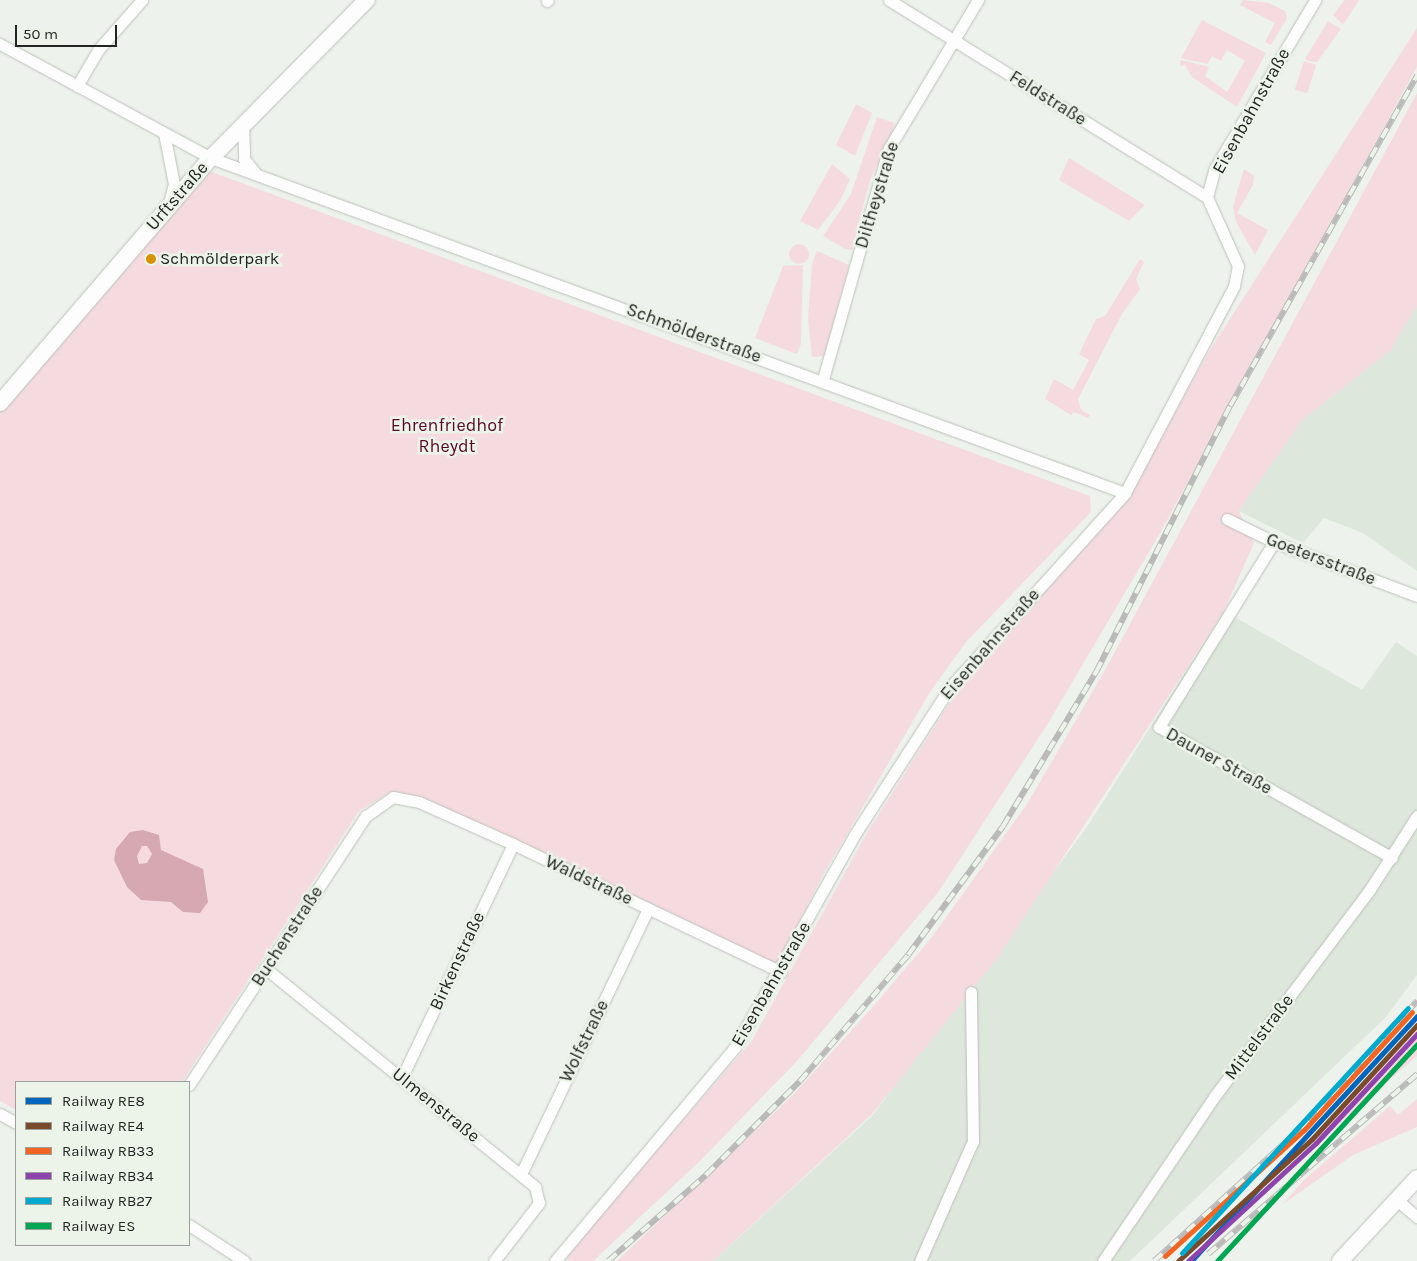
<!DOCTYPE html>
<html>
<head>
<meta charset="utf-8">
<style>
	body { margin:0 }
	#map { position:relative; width:1417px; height:1261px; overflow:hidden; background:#edf2ec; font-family:Karla,sans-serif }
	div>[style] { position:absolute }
	.built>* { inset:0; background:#dde7db }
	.green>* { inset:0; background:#f5dbdf; transform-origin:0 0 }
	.round { border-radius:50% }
	.water>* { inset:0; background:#d6a8b1 }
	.roads { filter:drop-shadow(0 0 1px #bdc0bc) drop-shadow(0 0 1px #bdc0bc) }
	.street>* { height:11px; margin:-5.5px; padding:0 5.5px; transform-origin:5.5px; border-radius:5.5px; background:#fcfdfc }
	.secondary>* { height:16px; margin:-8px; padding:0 8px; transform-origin:8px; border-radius:8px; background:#fcfdfc }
	.rail>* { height:5.5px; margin-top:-2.75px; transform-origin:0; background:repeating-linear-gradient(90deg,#ecf4ea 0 11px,#b9bab9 0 22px); box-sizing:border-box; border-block:1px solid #b9bab9 }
	.rail-1>* { height:5px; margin:-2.5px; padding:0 2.5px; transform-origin:2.5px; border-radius:2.5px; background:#0065bd }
	.rail-2>* { height:5px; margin:-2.5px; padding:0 2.5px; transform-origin:2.5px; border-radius:2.5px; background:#7a4b2a }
	.rail-3>* { height:5px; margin:-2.5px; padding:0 2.5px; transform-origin:2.5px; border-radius:2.5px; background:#f26522 }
	.rail-4>* { height:5px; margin:-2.5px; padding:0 2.5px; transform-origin:2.5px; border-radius:2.5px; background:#8e44ad }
	.rail-5>* { height:5px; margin:-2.5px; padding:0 2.5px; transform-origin:2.5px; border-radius:2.5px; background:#00a9ce }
	.rail-6>* { height:5px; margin:-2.5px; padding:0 2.5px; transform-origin:2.5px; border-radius:2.5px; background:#00a651 }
	.dots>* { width:14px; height:14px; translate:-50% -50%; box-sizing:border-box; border:2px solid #ecf4ea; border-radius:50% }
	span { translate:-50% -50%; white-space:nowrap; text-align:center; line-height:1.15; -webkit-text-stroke:5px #ecf4ea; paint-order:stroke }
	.bus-label { font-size:17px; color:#222521 }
	.left { translate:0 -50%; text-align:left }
	.street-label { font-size:18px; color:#222521 }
	.park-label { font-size:18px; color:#5a0829 }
	.legend { position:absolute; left:15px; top:1081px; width:175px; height:165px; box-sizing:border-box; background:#ecf4ea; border:1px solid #9ba19a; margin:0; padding:6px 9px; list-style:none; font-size:15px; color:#222521 }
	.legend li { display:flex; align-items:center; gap:10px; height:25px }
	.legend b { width:25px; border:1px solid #9ba19a }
	.scale { position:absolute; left:15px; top:25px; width:102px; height:22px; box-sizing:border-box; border:2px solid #222521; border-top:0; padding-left:6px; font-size:15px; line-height:18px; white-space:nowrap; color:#222521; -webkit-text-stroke:4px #ecf4ea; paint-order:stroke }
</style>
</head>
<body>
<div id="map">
	<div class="built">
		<div style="clip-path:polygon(1417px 300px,1417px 571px,1363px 533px,1324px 518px,1303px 543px,1239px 511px,1302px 420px,1391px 350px)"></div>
		<div style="clip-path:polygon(1224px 611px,1362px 690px,1396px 642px,1417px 656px,1417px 975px,1386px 1017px,1130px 1261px,713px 1261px,872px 1116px,1087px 827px)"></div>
	</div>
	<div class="green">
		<div style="clip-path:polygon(1243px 0,1269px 3px,1285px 11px,1287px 18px,1271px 45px,1265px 42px,1275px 23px,1240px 5px)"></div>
		<div style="clip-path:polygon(1345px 0,1359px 0,1343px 25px,1333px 15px)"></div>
		<div style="clip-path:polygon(1202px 20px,1266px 53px,1237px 107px,1192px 77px,1185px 65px,1180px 66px,1181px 60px,1209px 67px,1205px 76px,1227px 92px,1245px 61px,1227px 50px,1221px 61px,1212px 56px,1208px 64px,1181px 58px)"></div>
		<div style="clip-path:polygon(1328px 21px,1341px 29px,1317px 62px,1308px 61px,1305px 59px)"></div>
		<div style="clip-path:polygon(1417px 28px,1417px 67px,1156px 540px,1047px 725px,939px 891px,798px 1060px,700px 1161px,593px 1261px,567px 1261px,571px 1249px,751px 1042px,867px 833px,959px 688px,1128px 498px,1208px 353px)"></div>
		<div style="left:1304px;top:61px;width:13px;height:30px;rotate:18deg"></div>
		<div style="clip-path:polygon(1417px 93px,1417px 305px,1391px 350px,1302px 420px,1239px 511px,1254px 543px,1224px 611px,998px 957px,872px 1114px,713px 1261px,617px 1261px,791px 1097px,871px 1009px,932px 937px,1027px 804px,1104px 672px)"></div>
		<div style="clip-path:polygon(856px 104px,872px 113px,855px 156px,836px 145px)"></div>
		<div style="clip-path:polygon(877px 117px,894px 123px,893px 131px,870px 180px,852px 250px,845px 249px,823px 236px,851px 194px)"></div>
		<div style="clip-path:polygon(1069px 158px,1145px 205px,1129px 221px,1059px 180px)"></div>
		<div style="clip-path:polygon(832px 164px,850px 179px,840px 201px,818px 230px,800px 221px)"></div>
		<div style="clip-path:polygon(1244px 169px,1254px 176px,1253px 185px,1237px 213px,1268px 230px,1255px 255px,1236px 222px,1233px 206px)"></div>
		<div style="clip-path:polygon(209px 171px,1090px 496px,1091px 512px,966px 642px,930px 692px,823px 875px,777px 965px,422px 798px,390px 792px,359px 811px,182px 1082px,16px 1082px,16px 1110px,0 1101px,0 412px)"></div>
		<div class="round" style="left:789px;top:244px;width:20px;height:20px"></div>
		<div style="clip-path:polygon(817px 251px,849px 265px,824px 356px,812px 357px,808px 318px,812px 264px)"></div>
		<div style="clip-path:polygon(1140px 259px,1144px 262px,1136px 279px,1140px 289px,1122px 314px,1078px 399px,1081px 410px,1090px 415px,1088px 418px,1074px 412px,1071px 415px,1045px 399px,1054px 379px,1073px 390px,1089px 360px,1079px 354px,1096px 319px,1105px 316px)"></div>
		<div style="clip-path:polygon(803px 265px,801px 344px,797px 354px,755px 338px,783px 266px)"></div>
		<div style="clip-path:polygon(1417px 1027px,1417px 1056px,1318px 1142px,1315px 1139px)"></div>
		<div style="clip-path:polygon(1417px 1099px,1417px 1127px,1353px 1155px,1283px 1204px,1304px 1180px,1390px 1106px,1398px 1115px)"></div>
	</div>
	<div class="water">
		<div style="clip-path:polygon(evenodd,143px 830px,159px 835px,161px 850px,203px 869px,208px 902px,200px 913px,183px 912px,171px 902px,141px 900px,127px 887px,114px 860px,116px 849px,130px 832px,143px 830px,142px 846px,147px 846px,152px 854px,147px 863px,139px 864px,137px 856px,142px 846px)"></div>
	</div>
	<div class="roads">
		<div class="street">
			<div style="left:889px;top:0;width:374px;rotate:31.8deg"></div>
			<div style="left:547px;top:1px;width:1px;rotate:-45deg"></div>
			<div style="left:0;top:44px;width:240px;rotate:28.4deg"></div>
			<div style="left:211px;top:158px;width:973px;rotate:20.13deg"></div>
			<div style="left:77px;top:86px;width:42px;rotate:-59.7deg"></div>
			<div style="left:98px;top:50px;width:67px;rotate:-48.7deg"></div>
			<div style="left:243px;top:123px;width:36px;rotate:88deg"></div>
			<div style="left:244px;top:159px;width:19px;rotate:51deg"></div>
			<div style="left:164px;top:133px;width:52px;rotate:78.9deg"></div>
			<div style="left:174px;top:184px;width:20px;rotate:105deg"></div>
			<div style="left:823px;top:379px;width:240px;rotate:-74.1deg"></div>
			<div style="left:889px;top:148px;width:173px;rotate:-59deg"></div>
			<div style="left:1227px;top:519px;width:52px;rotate:26.1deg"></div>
			<div style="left:1274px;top:542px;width:153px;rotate:20.7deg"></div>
			<div style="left:1274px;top:542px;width:218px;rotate:121.9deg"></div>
			<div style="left:1159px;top:727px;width:267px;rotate:29.3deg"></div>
			<div style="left:265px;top:968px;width:348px;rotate:39deg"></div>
			<div style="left:535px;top:1187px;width:16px;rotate:76deg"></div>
			<div style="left:539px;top:1203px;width:73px;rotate:127.8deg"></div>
			<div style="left:402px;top:1077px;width:258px;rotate:-64.5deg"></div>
			<div style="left:189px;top:1085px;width:322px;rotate:-56.7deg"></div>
			<div style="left:366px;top:816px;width:33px;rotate:-35deg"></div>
			<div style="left:393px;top:797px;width:26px;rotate:11deg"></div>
			<div style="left:419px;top:802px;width:103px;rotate:24.1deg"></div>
			<div style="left:513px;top:844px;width:297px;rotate:25.5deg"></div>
			<div style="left:0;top:1114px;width:18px;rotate:29deg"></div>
			<div style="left:521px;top:1174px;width:294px;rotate:-64.4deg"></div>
			<div style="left:1396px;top:1199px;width:28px;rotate:41deg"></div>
			<div style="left:189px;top:1225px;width:66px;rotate:33.2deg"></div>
			<div style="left:555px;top:1261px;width:280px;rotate:-49.9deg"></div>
			<div style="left:735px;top:1047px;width:244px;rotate:-60.6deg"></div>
			<div style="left:855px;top:834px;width:175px;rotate:-57.1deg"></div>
			<div style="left:950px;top:687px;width:261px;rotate:-47.9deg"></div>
			<div style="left:1125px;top:493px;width:234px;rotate:-62.2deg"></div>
			<div style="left:1234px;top:286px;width:20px;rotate:-79deg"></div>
			<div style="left:1238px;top:266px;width:76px;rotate:-114.2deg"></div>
			<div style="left:1207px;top:197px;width:30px;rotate:-75deg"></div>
			<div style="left:1215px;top:168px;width:196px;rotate:-59.2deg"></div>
			<div style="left:920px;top:1261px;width:131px;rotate:-66.2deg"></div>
			<div style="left:973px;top:1141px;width:149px;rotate:-90.8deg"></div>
			<div style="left:1103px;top:1261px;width:198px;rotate:-55.9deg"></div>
			<div style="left:1214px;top:1097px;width:260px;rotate:-53.1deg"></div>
			<div style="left:1370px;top:889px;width:87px;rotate:-57.2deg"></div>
		</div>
		<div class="secondary">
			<div style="left:0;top:403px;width:323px;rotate:-49.3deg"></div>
			<div style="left:211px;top:158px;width:222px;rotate:-45.4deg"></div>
			<div style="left:1340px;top:1261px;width:113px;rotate:-47.1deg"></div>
		</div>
	</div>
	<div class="rail">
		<div style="left:1208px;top:1254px;width:276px;rotate:-40.7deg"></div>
		<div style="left:608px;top:1261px;width:130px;rotate:-41.3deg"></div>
		<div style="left:706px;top:1175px;width:133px;rotate:-45deg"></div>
		<div style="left:800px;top:1081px;width:166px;rotate:-49.4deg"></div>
		<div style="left:908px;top:955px;width:160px;rotate:-53.6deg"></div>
		<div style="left:1003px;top:826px;width:180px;rotate:-58.9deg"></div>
		<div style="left:1096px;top:672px;width:298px;rotate:-63.3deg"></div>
		<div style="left:1230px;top:406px;width:380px;rotate:-60.5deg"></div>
		<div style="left:1154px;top:1261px;width:198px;rotate:-42.1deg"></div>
		<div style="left:1301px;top:1128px;width:172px;rotate:-47.6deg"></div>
	</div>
	<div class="rail-1">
		<div style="left:1191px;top:1261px;width:333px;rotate:-47.3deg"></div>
	</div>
	<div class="rail-2">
		<div style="left:1178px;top:1261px;width:181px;rotate:-42.3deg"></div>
		<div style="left:1312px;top:1139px;width:155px;rotate:-47.4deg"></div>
	</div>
	<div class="rail-3">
		<div style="left:1165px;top:1256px;width:188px;rotate:-42.2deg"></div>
		<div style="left:1304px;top:1130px;width:160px;rotate:-47.5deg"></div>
	</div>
	<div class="rail-4">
		<div style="left:1188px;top:1261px;width:174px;rotate:-42.7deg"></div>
		<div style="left:1316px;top:1143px;width:149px;rotate:-47.2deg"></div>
	</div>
	<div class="rail-5">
		<div style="left:1182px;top:1253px;width:333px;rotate:-47.3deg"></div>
	</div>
	<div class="rail-6">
		<div style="left:1217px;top:1261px;width:295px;rotate:-47.3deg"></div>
	</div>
	<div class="dots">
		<div style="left:151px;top:259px;background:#d79305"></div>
	</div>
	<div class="bus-label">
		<span class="left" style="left:160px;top:259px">Schmölderpark</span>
	</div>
	<div class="street-label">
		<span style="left:1048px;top:98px;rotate:32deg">Feldstraße</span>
		<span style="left:1251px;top:111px;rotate:-61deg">Eisenbahnstraße</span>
		<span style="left:877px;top:195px;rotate:-73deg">Diltheystraße</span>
		<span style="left:177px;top:196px;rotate:-49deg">Urftstraße</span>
		<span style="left:694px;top:333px;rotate:20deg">Schmölderstraße</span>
		<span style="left:1321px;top:559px;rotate:21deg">Goetersstraße</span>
		<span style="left:990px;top:644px;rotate:-49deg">Eisenbahnstraße</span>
		<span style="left:1219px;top:761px;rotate:29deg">Dauner Straße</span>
		<span style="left:589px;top:880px;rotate:25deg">Waldstraße</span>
		<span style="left:287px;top:936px;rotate:-57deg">Buchenstraße</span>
		<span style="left:457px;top:961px;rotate:-65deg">Birkenstraße</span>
		<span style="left:771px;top:984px;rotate:-60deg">Eisenbahnstraße</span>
		<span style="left:1259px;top:1037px;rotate:-53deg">Mittelstraße</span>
		<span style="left:584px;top:1041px;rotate:-64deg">Wolfstraße</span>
		<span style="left:436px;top:1105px;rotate:39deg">Ulmenstraße</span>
	</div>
	<div class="park-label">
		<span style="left:447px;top:436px">Ehrenfriedhof<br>Rheydt</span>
	</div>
	<ul class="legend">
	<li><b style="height:6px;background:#0065bd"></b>Railway RE8</li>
	<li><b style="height:6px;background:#7a4b2a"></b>Railway RE4</li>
	<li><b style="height:6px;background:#f26522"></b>Railway RB33</li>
	<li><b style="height:6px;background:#8e44ad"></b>Railway RB34</li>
	<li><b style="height:6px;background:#00a9ce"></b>Railway RB27</li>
	<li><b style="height:6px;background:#00a651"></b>Railway ES</li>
	</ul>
	<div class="scale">50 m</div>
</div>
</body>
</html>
